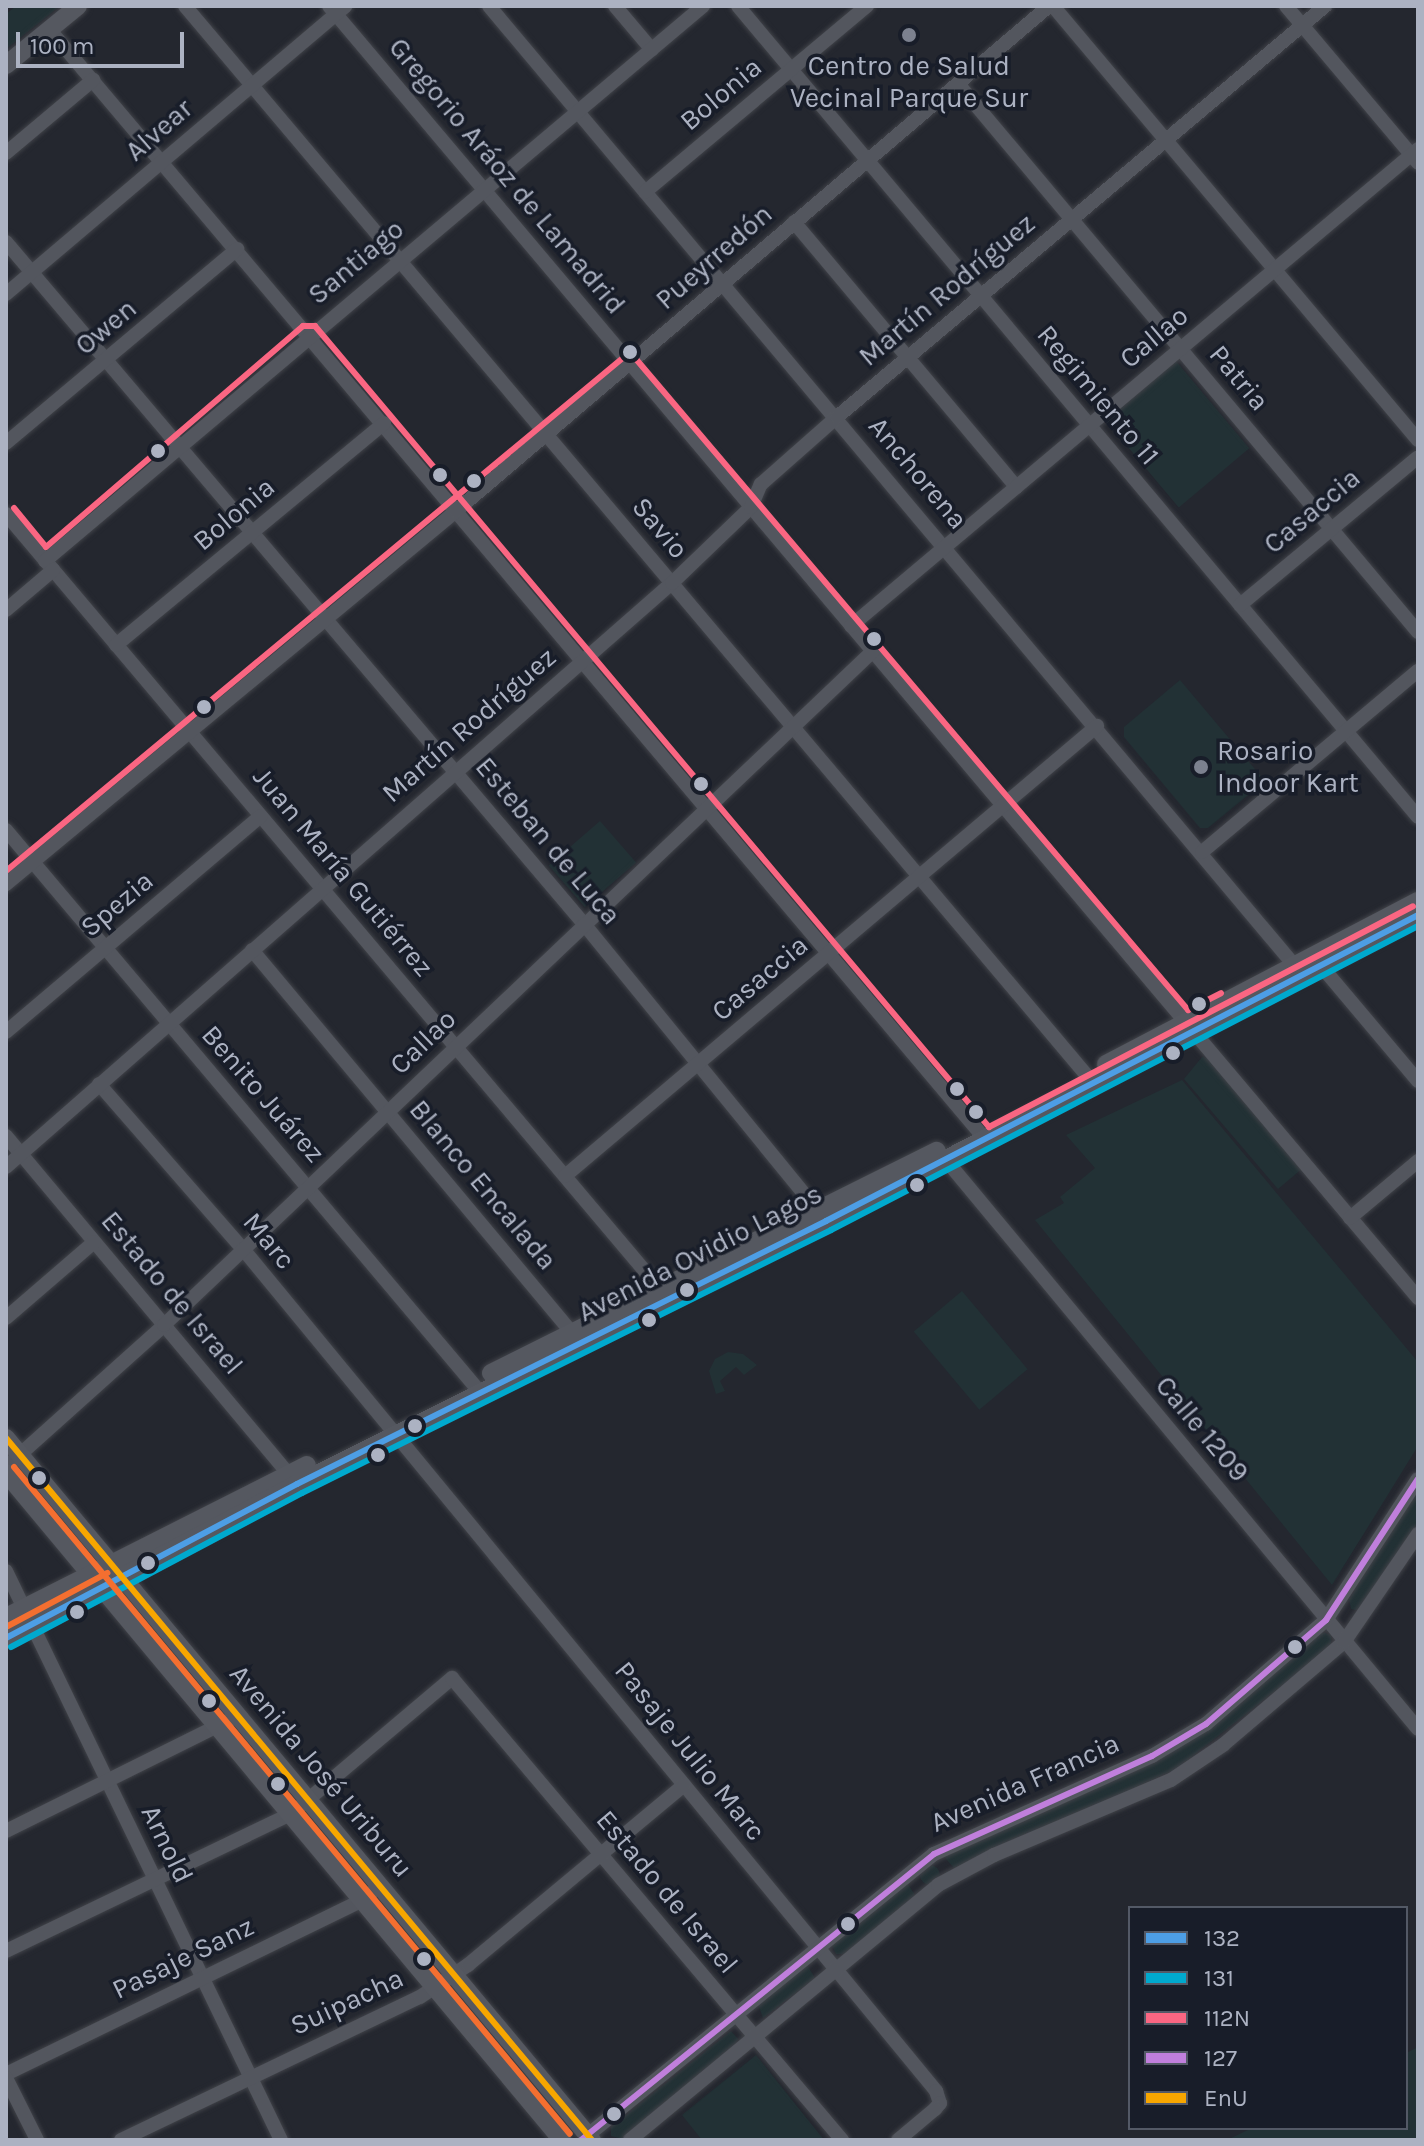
<!DOCTYPE html>
<html>
<head>
<meta charset="utf-8">
<style>
	body { margin:0 }
	#map { position:relative; width:1424px; height:2146px; overflow:hidden; background:#24272f; font-family:Karla,sans-serif }
	div>[style] { position:absolute }
	.green>* { inset:0; background:#223135; transform-origin:0 0 }
	.round { border-radius:50% }
	.roads { filter:drop-shadow(0 0 2px #404248) drop-shadow(0 0 2px #404248) }
	.minor>* { height:14px; margin:-7px; padding:0 7px; transform-origin:7px; border-radius:7px; background:#53565e }
	.major>* { height:18px; margin:-9px; padding:0 9px; transform-origin:9px; border-radius:9px; background:#555860 }
	.bus-1>* { height:6px; margin:-3px; padding:0 3px; transform-origin:3px; border-radius:3px; background:#4d9ee5 }
	.bus-2>* { height:6px; margin:-3px; padding:0 3px; transform-origin:3px; border-radius:3px; background:#00a9ce }
	.bus-3>* { height:6px; margin:-3px; padding:0 3px; transform-origin:3px; border-radius:3px; background:#fa6682 }
	.bus-4>* { height:6px; margin:-3px; padding:0 3px; transform-origin:3px; border-radius:3px; background:#c07fdc }
	.bus-5>* { height:6px; margin:-3px; padding:0 3px; transform-origin:3px; border-radius:3px; background:#f7a600 }
	.bus-6>* { height:6px; margin:-3px; padding:0 3px; transform-origin:3px; border-radius:3px; background:#f46f30 }
	.dots>* { width:22px; height:22px; translate:-50% -50%; box-sizing:border-box; border:4px solid #181d29; border-radius:50% }
	span { translate:-50% -50%; white-space:nowrap; text-align:center; line-height:1.15; -webkit-text-stroke:7px #181d29; paint-order:stroke }
	.poi-label { font-size:28px; color:#acb2c2 }
	.left { translate:0 -50%; text-align:left }
	.street-label { font-size:28px; color:#acb2c2 }
	.frame { position:absolute; inset:0; border:8px solid #acb2c2; pointer-events:none }
	.legend { position:absolute; left:1128px; top:1906px; width:280px; height:224px; box-sizing:border-box; background:#181d29; border:2px solid #535966; margin:0; padding:10px 14px; list-style:none; font-size:24px; color:#acb2c2 }
	.legend li { display:flex; align-items:center; gap:16px; height:40px }
	.legend b { width:40px; border:2px solid #535966 }
	.scale { position:absolute; left:16px; top:32px; width:168px; height:36px; box-sizing:border-box; border:4px solid #acb2c2; border-top:0; padding-left:10px; font-size:24px; line-height:28px; white-space:nowrap; color:#acb2c2; -webkit-text-stroke:6px #181d29; paint-order:stroke }
</style>
</head>
<body>
<div id="map">
	<div class="green">
		<div style="clip-path:polygon(16px 6px,60px 6px,6px 49px,6px 14px)"></div>
		<div style="left:1176px;top:361px;width:114px;height:92px;rotate:50deg"></div>
		<div style="clip-path:polygon(1180px 680px,1265px 781px,1208px 828px,1200px 828px,1124px 737px,1124px 727px)"></div>
		<div style="left:600px;top:821px;width:55px;height:68px;rotate:49deg"></div>
		<div style="clip-path:polygon(1202px 1057px,1209px 1058px,1303px 1168px,1278px 1189px,1184px 1079px)"></div>
		<div style="clip-path:polygon(1182px 1080px,1418px 1362px,1418px 1446px,1332px 1585px,1035px 1220px,1064px 1203px,1060px 1197px,1095px 1168px,1066px 1135px)"></div>
		<div style="left:962px;top:1291px;width:102px;height:63px;rotate:50deg"></div>
		<div style="clip-path:polygon(728px 1352px,743px 1354px,757px 1365px,744px 1375px,736px 1367px,720px 1381px,725px 1391px,716px 1394px,709px 1371px,715px 1359px)"></div>
		<div style="clip-path:polygon(1418px 1491px,1418px 1523px,1360px 1611px,1351px 1609px,1349px 1599px)"></div>
		<div style="clip-path:polygon(1322px 1632px,1331px 1635px,1331px 1647px,1176px 1769px,955px 1869px,946px 1859px,946px 1854px,1132px 1773px)"></div>
		<div class="round" style="left:920px;top:1865px;width:20px;height:20px"></div>
		<div style="clip-path:polygon(907px 1883px,915px 1895px,845px 1954px,836px 1954px,832px 1945px)"></div>
		<div style="clip-path:polygon(807px 1965px,815px 1978px,763px 2018px,758px 2004px)"></div>
		<div style="clip-path:polygon(731px 2031px,738px 2039px,734px 2047px,623px 2139px,611px 2136px,611px 2127px)"></div>
		<div style="clip-path:polygon(1418px 2047px,1418px 2140px,1227px 2140px,1252px 2128px,1406px 2128px,1406px 2053px)"></div>
		<div style="clip-path:polygon(756px 2055px,824px 2140px,702px 2140px,682px 2115px)"></div>
	</div>
	<div class="roads">
		<div class="minor">
			<div style="left:185px;top:6px;width:1410px;rotate:49.86deg"></div>
			<div style="left:329px;top:6px;width:1690px;rotate:49.87deg"></div>
			<div style="left:489px;top:6px;width:1260px;rotate:49.99deg"></div>
			<div style="left:615px;top:6px;width:57px;rotate:49.9deg"></div>
			<div style="left:738px;top:6px;width:1058px;rotate:50.02deg"></div>
			<div style="left:1053px;top:6px;width:567px;rotate:49.94deg"></div>
			<div style="left:1286px;top:6px;width:205px;rotate:49.9deg"></div>
			<div style="left:49px;top:29px;width:1453px;rotate:49.86deg"></div>
			<div style="left:959px;top:85px;width:714px;rotate:50deg"></div>
			<div style="left:6px;top:153px;width:114px;rotate:-40deg"></div>
			<div style="left:645px;top:192px;width:290px;rotate:-40deg"></div>
			<div style="left:794px;top:222px;width:346px;rotate:50deg"></div>
			<div style="left:6px;top:242px;width:894px;rotate:49.72deg"></div>
			<div style="left:584px;top:924px;width:378px;rotate:50.8deg"></div>
			<div style="left:6px;top:294px;width:445px;rotate:-40.3deg"></div>
			<div style="left:6px;top:443px;width:302px;rotate:-40deg"></div>
			<div style="left:6px;top:514px;width:1023px;rotate:49.84deg"></div>
			<div style="left:45px;top:561px;width:861px;rotate:-40.15deg"></div>
			<div style="left:1240px;top:605px;width:231px;rotate:-39.7deg"></div>
			<div style="left:6px;top:610px;width:62px;rotate:-40.4deg"></div>
			<div style="left:851px;top:626px;width:741px;rotate:-40.07deg"></div>
			<div style="left:116px;top:645px;width:348px;rotate:-39.6deg"></div>
			<div style="left:6px;top:830px;width:735px;rotate:49.86deg"></div>
			<div style="left:1202px;top:852px;width:282px;rotate:-40deg"></div>
			<div style="left:6px;top:884px;width:584px;rotate:-39.65deg"></div>
			<div style="left:456px;top:511px;width:779px;rotate:-40.42deg"></div>
			<div style="left:252px;top:950px;width:508px;rotate:50.11deg"></div>
			<div style="left:1322px;top:967px;width:149px;rotate:49.9deg"></div>
			<div style="left:6px;top:1032px;width:334px;rotate:-40.3deg"></div>
			<div style="left:99px;top:1084px;width:219px;rotate:48.9deg"></div>
			<div style="left:243px;top:1249px;width:1091px;rotate:50.54deg"></div>
			<div style="left:936px;top:2091px;width:13px;rotate:72deg"></div>
			<div style="left:940px;top:2103px;width:8px;rotate:130deg"></div>
			<div style="left:935px;top:2109px;width:48px;rotate:140deg"></div>
			<div style="left:6px;top:1136px;width:447px;rotate:50.1deg"></div>
			<div style="left:946px;top:1160px;width:739px;rotate:50.32deg"></div>
			<div style="left:6px;top:1167px;width:886px;rotate:-41.25deg"></div>
			<div style="left:672px;top:583px;width:110px;rotate:-43.9deg"></div>
			<div style="left:751px;top:507px;width:25px;rotate:-67deg"></div>
			<div style="left:761px;top:484px;width:101px;rotate:-41.4deg"></div>
			<div style="left:837px;top:417px;width:638px;rotate:-40.1deg"></div>
			<div style="left:565px;top:1176px;width:697px;rotate:-40.23deg"></div>
			<div style="left:1350px;top:1218px;width:89px;rotate:-40deg"></div>
			<div style="left:6px;top:1318px;width:116px;rotate:-40.8deg"></div>
			<div style="left:6px;top:1467px;width:212px;rotate:-41.9deg"></div>
			<div style="left:164px;top:1325px;width:978px;rotate:-43.55deg"></div>
			<div style="left:6px;top:1571px;width:632px;rotate:64.21deg"></div>
			<div style="left:6px;top:1831px;width:259px;rotate:-26.4deg"></div>
			<div style="left:6px;top:1951px;width:316px;rotate:-25.7deg"></div>
			<div style="left:291px;top:1814px;width:211px;rotate:-40.2deg"></div>
			<div style="left:452px;top:1678px;width:605px;rotate:49.83deg"></div>
			<div style="left:6px;top:2074px;width:396px;rotate:-26deg"></div>
			<div style="left:362px;top:1900px;width:23px;rotate:-38deg"></div>
			<div style="left:6px;top:2078px;width:69px;rotate:63.4deg"></div>
			<div style="left:588px;top:2135px;width:446px;rotate:-39.1deg"></div>
			<div style="left:934px;top:1854px;width:239px;rotate:-24.2deg"></div>
			<div style="left:1152px;top:1756px;width:63px;rotate:-30.7deg"></div>
			<div style="left:1206px;top:1724px;width:159px;rotate:-40.9deg"></div>
			<div style="left:1326px;top:1620px;width:168px;rotate:-56.9deg"></div>
			<div style="left:121px;top:2140px;width:331px;rotate:-25.6deg"></div>
			<div style="left:420px;top:1997px;width:58px;rotate:-33.7deg"></div>
			<div style="left:468px;top:1965px;width:281px;rotate:-39.8deg"></div>
			<div style="left:630px;top:2140px;width:400px;rotate:-39.6deg"></div>
			<div style="left:938px;top:1885px;width:64px;rotate:-28.2deg"></div>
			<div style="left:994px;top:1855px;width:192px;rotate:-23deg"></div>
			<div style="left:1171px;top:1780px;width:63px;rotate:-33.9deg"></div>
			<div style="left:1223px;top:1745px;width:159px;rotate:-40.4deg"></div>
			<div style="left:1344px;top:1642px;width:131px;rotate:-55.6deg"></div>
		</div>
		<div class="major">
			<div style="left:6px;top:65px;width:93px;rotate:-39.3deg"></div>
			<div style="left:1106px;top:1064px;width:352px;rotate:-27.6deg"></div>
			<div style="left:491px;top:1373px;width:498px;rotate:-26.5deg"></div>
			<div style="left:6px;top:1438px;width:914px;rotate:50.15deg"></div>
			<div style="left:6px;top:1473px;width:868px;rotate:50.19deg"></div>
			<div style="left:6px;top:1617px;width:337px;rotate:-26.8deg"></div>
			<div style="left:6px;top:1638px;width:329px;rotate:-27.9deg"></div>
			<div style="left:297px;top:1484px;width:591px;rotate:-26.43deg"></div>
			<div style="left:826px;top:1221px;width:666px;rotate:-27.33deg"></div>
		</div>
	</div>
	<div class="bus-1">
		<div style="left:6px;top:1638px;width:329px;rotate:-27.9deg"></div>
		<div style="left:297px;top:1484px;width:591px;rotate:-26.43deg"></div>
		<div style="left:826px;top:1221px;width:666px;rotate:-27.33deg"></div>
	</div>
	<div class="bus-2">
		<div style="left:11px;top:1647px;width:329px;rotate:-27.9deg"></div>
		<div style="left:302px;top:1493px;width:591px;rotate:-26.43deg"></div>
		<div style="left:831px;top:1230px;width:661px;rotate:-27.38deg"></div>
	</div>
	<div class="bus-3">
		<div style="left:14px;top:508px;width:50px;rotate:50.6deg"></div>
		<div style="left:46px;top:547px;width:339px;rotate:-40.7deg"></div>
		<div style="left:303px;top:326px;width:12px"></div>
		<div style="left:315px;top:326px;width:1047px;rotate:49.92deg"></div>
		<div style="left:989px;top:1127px;width:478px;rotate:-27.5deg"></div>
		<div style="left:6px;top:871px;width:812px;rotate:-39.75deg"></div>
		<div style="left:630px;top:352px;width:863px;rotate:49.7deg"></div>
		<div style="left:1188px;top:1010px;width:37px;rotate:-27deg"></div>
	</div>
	<div class="bus-4">
		<div style="left:581px;top:2140px;width:454px;rotate:-39deg"></div>
		<div style="left:934px;top:1854px;width:239px;rotate:-24.2deg"></div>
		<div style="left:1152px;top:1756px;width:63px;rotate:-30.7deg"></div>
		<div style="left:1206px;top:1724px;width:159px;rotate:-40.9deg"></div>
		<div style="left:1326px;top:1620px;width:168px;rotate:-56.9deg"></div>
	</div>
	<div class="bus-5">
		<div style="left:6px;top:1438px;width:914px;rotate:50.15deg"></div>
	</div>
	<div class="bus-6">
		<div style="left:14px;top:1467px;width:868px;rotate:50.19deg"></div>
		<div style="left:6px;top:1627px;width:115px;rotate:-28.1deg"></div>
	</div>
	<div class="dots">
		<div style="left:909px;top:35px;background:#7c818f"></div>
		<div style="left:630px;top:352px;background:#acb2c2"></div>
		<div style="left:158px;top:451px;background:#acb2c2"></div>
		<div style="left:440px;top:475px;background:#acb2c2"></div>
		<div style="left:474px;top:481px;background:#acb2c2"></div>
		<div style="left:874px;top:639px;background:#acb2c2"></div>
		<div style="left:204px;top:707px;background:#acb2c2"></div>
		<div style="left:1201px;top:767px;background:#7c818f"></div>
		<div style="left:701px;top:784px;background:#acb2c2"></div>
		<div style="left:1199px;top:1004px;background:#acb2c2"></div>
		<div style="left:1173px;top:1053px;background:#acb2c2"></div>
		<div style="left:957px;top:1089px;background:#acb2c2"></div>
		<div style="left:976px;top:1112px;background:#acb2c2"></div>
		<div style="left:917px;top:1185px;background:#acb2c2"></div>
		<div style="left:687px;top:1290px;background:#acb2c2"></div>
		<div style="left:649px;top:1320px;background:#acb2c2"></div>
		<div style="left:415px;top:1426px;background:#acb2c2"></div>
		<div style="left:378px;top:1455px;background:#acb2c2"></div>
		<div style="left:39px;top:1478px;background:#acb2c2"></div>
		<div style="left:148px;top:1563px;background:#acb2c2"></div>
		<div style="left:77px;top:1612px;background:#acb2c2"></div>
		<div style="left:1295px;top:1647px;background:#acb2c2"></div>
		<div style="left:209px;top:1701px;background:#acb2c2"></div>
		<div style="left:278px;top:1784px;background:#acb2c2"></div>
		<div style="left:848px;top:1924px;background:#acb2c2"></div>
		<div style="left:424px;top:1959px;background:#acb2c2"></div>
		<div style="left:614px;top:2114px;background:#acb2c2"></div>
	</div>
	<div class="poi-label">
		<span style="left:909px;top:82px">Centro de Salud<br>Vecinal Parque Sur</span>
		<span class="left" style="left:1217px;top:767px">Rosario<br>Indoor Kart</span>
	</div>
	<div class="street-label">
		<span style="left:721px;top:94px;rotate:-40deg">Bolonia</span>
		<span style="left:159px;top:130px;rotate:-41deg">Alvear</span>
		<span style="left:507px;top:176px;rotate:50deg">Gregorio Aráoz de Lamadrid</span>
		<span style="left:714px;top:257px;rotate:-41deg">Pueyrredón</span>
		<span style="left:356px;top:262px;rotate:-40deg">Santiago</span>
		<span style="left:947px;top:290px;rotate:-40deg">Martín Rodríguez</span>
		<span style="left:106px;top:327px;rotate:-40deg">Owen</span>
		<span style="left:1154px;top:337px;rotate:-40deg">Callao</span>
		<span style="left:1239px;top:378px;rotate:50deg">Patria</span>
		<span style="left:1098px;top:395px;rotate:50deg">Regimiento 11</span>
		<span style="left:918px;top:473px;rotate:50deg">Anchorena</span>
		<span style="left:1312px;top:511px;rotate:-40deg">Casaccia</span>
		<span style="left:234px;top:514px;rotate:-40deg">Bolonia</span>
		<span style="left:660px;top:528px;rotate:50deg">Savio</span>
		<span style="left:469px;top:725px;rotate:-41deg">Martín Rodríguez</span>
		<span style="left:548px;top:841px;rotate:50deg">Esteban de Luca</span>
		<span style="left:343px;top:872px;rotate:50deg">Juan María Gutiérrez</span>
		<span style="left:117px;top:904px;rotate:-40deg">Spezia</span>
		<span style="left:760px;top:978px;rotate:-40deg">Casaccia</span>
		<span style="left:423px;top:1042px;rotate:-44deg">Callao</span>
		<span style="left:263px;top:1094px;rotate:49deg">Benito Juárez</span>
		<span style="left:483px;top:1185px;rotate:50deg">Blanco Encalada</span>
		<span style="left:269px;top:1241px;rotate:50deg">Marc</span>
		<span style="left:700px;top:1253px;rotate:-27deg">Avenida Ovidio Lagos</span>
		<span style="left:172px;top:1293px;rotate:50deg">Estado de Israel</span>
		<span style="left:1202px;top:1429px;rotate:50deg">Calle 1209</span>
		<span style="left:690px;top:1751px;rotate:51deg">Pasaje Julio Marc</span>
		<span style="left:321px;top:1771px;rotate:50deg">Avenida José Uriburu</span>
		<span style="left:1025px;top:1783px;rotate:-24deg">Avenida Francia</span>
		<span style="left:167px;top:1844px;rotate:64deg">Arnold</span>
		<span style="left:667px;top:1892px;rotate:50deg">Estado de Israel</span>
		<span style="left:183px;top:1958px;rotate:-26deg">Pasaje Sanz</span>
		<span style="left:347px;top:2002px;rotate:-25deg">Suipacha</span>
	</div>
	<div class="frame"></div>
	<ul class="legend">
	<li><b style="height:10px;background:#4d9ee5"></b>132</li>
	<li><b style="height:10px;background:#00a9ce"></b>131</li>
	<li><b style="height:10px;background:#fa6682"></b>112N</li>
	<li><b style="height:10px;background:#c07fdc"></b>127</li>
	<li><b style="height:10px;background:#f7a600"></b>EnU</li>
	</ul>
	<div class="scale">100 m</div>
</div>
</body>
</html>
